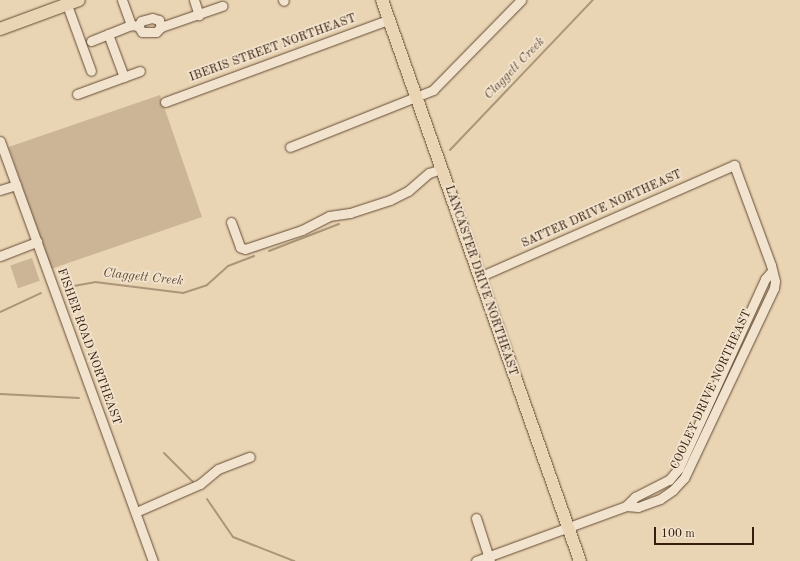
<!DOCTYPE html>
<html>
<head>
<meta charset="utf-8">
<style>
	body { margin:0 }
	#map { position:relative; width:800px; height:561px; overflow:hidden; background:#e9d4b3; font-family:"Old Standard TT",serif }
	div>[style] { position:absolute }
	.green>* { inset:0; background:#cbb596; transform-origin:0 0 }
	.stream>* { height:2px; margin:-1px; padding:0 1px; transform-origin:1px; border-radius:1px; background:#ac967a }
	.roads { filter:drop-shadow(0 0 1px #644b34) drop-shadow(0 0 1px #644b34) }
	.minor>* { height:9px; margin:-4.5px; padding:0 4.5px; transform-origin:4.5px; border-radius:4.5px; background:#f1e3ce }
	.major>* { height:12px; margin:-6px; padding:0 6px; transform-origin:6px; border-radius:6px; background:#e9d4b3 }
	span { translate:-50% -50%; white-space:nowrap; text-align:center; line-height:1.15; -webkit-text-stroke:3.5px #f1e3ce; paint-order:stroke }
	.street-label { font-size:12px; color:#371d0a }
	.water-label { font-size:13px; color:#604731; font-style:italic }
	.scale { position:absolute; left:654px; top:527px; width:100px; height:18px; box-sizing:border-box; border:2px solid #371d0a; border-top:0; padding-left:5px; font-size:12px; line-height:14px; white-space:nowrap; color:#371d0a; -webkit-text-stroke:3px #f1e3ce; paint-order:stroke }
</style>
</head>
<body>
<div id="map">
	<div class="green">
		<div style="left:160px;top:95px;width:129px;height:160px;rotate:71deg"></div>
		<div style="left:32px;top:258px;width:24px;height:23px;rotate:71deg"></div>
	</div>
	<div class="stream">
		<div style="left:450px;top:150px;width:207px;rotate:-46.4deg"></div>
		<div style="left:269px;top:251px;width:75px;rotate:-21.1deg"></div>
		<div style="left:68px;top:287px;width:27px;rotate:-10deg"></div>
		<div style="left:95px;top:282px;width:89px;rotate:7.1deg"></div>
		<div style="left:183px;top:293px;width:25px;rotate:-18deg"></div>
		<div style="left:207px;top:285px;width:28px;rotate:-42deg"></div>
		<div style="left:228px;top:266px;width:28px;rotate:-21deg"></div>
		<div style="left:0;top:312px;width:45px;rotate:-24.9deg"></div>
		<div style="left:0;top:394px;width:79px;rotate:2.9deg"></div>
		<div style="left:164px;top:453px;width:44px;rotate:45deg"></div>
		<div style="left:207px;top:499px;width:46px;rotate:55.6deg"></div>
		<div style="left:233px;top:537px;width:66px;rotate:21.5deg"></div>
	</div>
	<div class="roads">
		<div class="minor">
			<div style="left:122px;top:0;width:27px;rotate:70deg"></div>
			<div style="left:194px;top:0;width:16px;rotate:72deg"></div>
			<div style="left:283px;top:0;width:1px;rotate:45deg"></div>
			<div style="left:67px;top:5px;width:70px;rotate:70deg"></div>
			<div style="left:161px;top:27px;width:7px;rotate:-106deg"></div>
			<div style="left:159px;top:20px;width:7px;rotate:-164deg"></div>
			<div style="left:152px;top:18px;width:11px;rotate:165deg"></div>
			<div style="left:141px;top:21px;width:6px;rotate:121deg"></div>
			<div style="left:138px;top:26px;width:7px;rotate:56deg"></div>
			<div style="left:142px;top:32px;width:14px"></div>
			<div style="left:156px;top:32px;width:7px;rotate:-45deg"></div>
			<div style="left:161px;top:27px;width:65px;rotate:-19deg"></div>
			<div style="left:108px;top:34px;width:46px;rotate:69.6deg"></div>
			<div style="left:91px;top:41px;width:43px;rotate:-21.8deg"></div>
			<div style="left:131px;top:25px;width:7px;rotate:8deg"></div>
			<div style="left:77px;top:94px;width:67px;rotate:-20.1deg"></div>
			<div style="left:165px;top:102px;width:238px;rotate:-20.2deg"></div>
			<div style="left:0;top:141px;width:447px;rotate:70deg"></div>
			<div style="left:290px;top:147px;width:154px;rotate:-21.7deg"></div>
			<div style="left:433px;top:90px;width:126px;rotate:-45.6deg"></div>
			<div style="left:0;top:190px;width:17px;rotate:-17deg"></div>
			<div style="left:231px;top:222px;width:27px;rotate:70deg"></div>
			<div style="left:240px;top:247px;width:5px;rotate:22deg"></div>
			<div style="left:245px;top:249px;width:60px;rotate:-18.4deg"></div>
			<div style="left:302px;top:230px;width:30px;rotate:-27deg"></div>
			<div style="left:329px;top:216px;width:21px;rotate:-8deg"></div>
			<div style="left:350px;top:213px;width:42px;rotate:-18deg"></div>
			<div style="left:390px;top:200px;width:20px;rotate:-27deg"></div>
			<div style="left:408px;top:191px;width:28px;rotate:-41deg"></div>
			<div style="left:429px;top:173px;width:13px;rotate:-18deg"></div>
			<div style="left:0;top:256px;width:40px;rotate:-21deg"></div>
			<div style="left:479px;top:277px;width:279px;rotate:-23.7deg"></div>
			<div style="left:734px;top:165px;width:107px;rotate:69.7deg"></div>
			<div style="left:771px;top:265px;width:16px;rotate:76deg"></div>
			<div style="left:775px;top:281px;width:7px;rotate:98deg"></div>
			<div style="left:774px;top:288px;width:210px;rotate:115.3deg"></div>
			<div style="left:684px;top:478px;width:16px;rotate:133deg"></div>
			<div style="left:673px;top:490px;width:16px;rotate:145deg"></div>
			<div style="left:660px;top:499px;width:23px;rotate:160deg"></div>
			<div style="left:638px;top:507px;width:12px;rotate:-175deg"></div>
			<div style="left:136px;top:512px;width:70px;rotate:-23.6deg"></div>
			<div style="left:200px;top:484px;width:23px;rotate:-40deg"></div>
			<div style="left:218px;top:469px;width:34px;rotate:-21deg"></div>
			<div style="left:476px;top:518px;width:45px;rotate:72deg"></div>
			<div style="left:476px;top:561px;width:160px;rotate:-20.1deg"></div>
			<div style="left:626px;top:506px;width:13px;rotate:-45deg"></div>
			<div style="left:635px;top:497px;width:38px;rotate:-27deg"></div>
			<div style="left:669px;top:480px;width:16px;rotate:-50deg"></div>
			<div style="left:679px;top:468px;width:208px;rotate:-65.5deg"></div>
			<div style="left:765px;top:279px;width:11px;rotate:-49deg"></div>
		</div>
		<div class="major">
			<div style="left:382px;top:0;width:595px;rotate:70.56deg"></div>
			<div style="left:0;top:29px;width:84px;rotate:-20.2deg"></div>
		</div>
	</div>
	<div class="street-label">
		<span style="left:273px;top:49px;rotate:-20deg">IBERIS STREET NORTHEAST</span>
		<span style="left:602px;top:210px;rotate:-24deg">SATTER DRIVE NORTHEAST</span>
		<span style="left:480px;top:281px;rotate:71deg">LANCASTER DRIVE NORTHEAST</span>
		<span style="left:88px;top:347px;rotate:70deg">FISHER ROAD NORTHEAST</span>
		<span style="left:712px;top:390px;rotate:-65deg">COOLEY DRIVE NORTHEAST</span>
	</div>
	<div class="water-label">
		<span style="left:515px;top:69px;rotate:-46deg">Claggett Creek</span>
		<span style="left:143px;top:278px;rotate:6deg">Claggett Creek</span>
	</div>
	<div class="scale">100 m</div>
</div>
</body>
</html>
